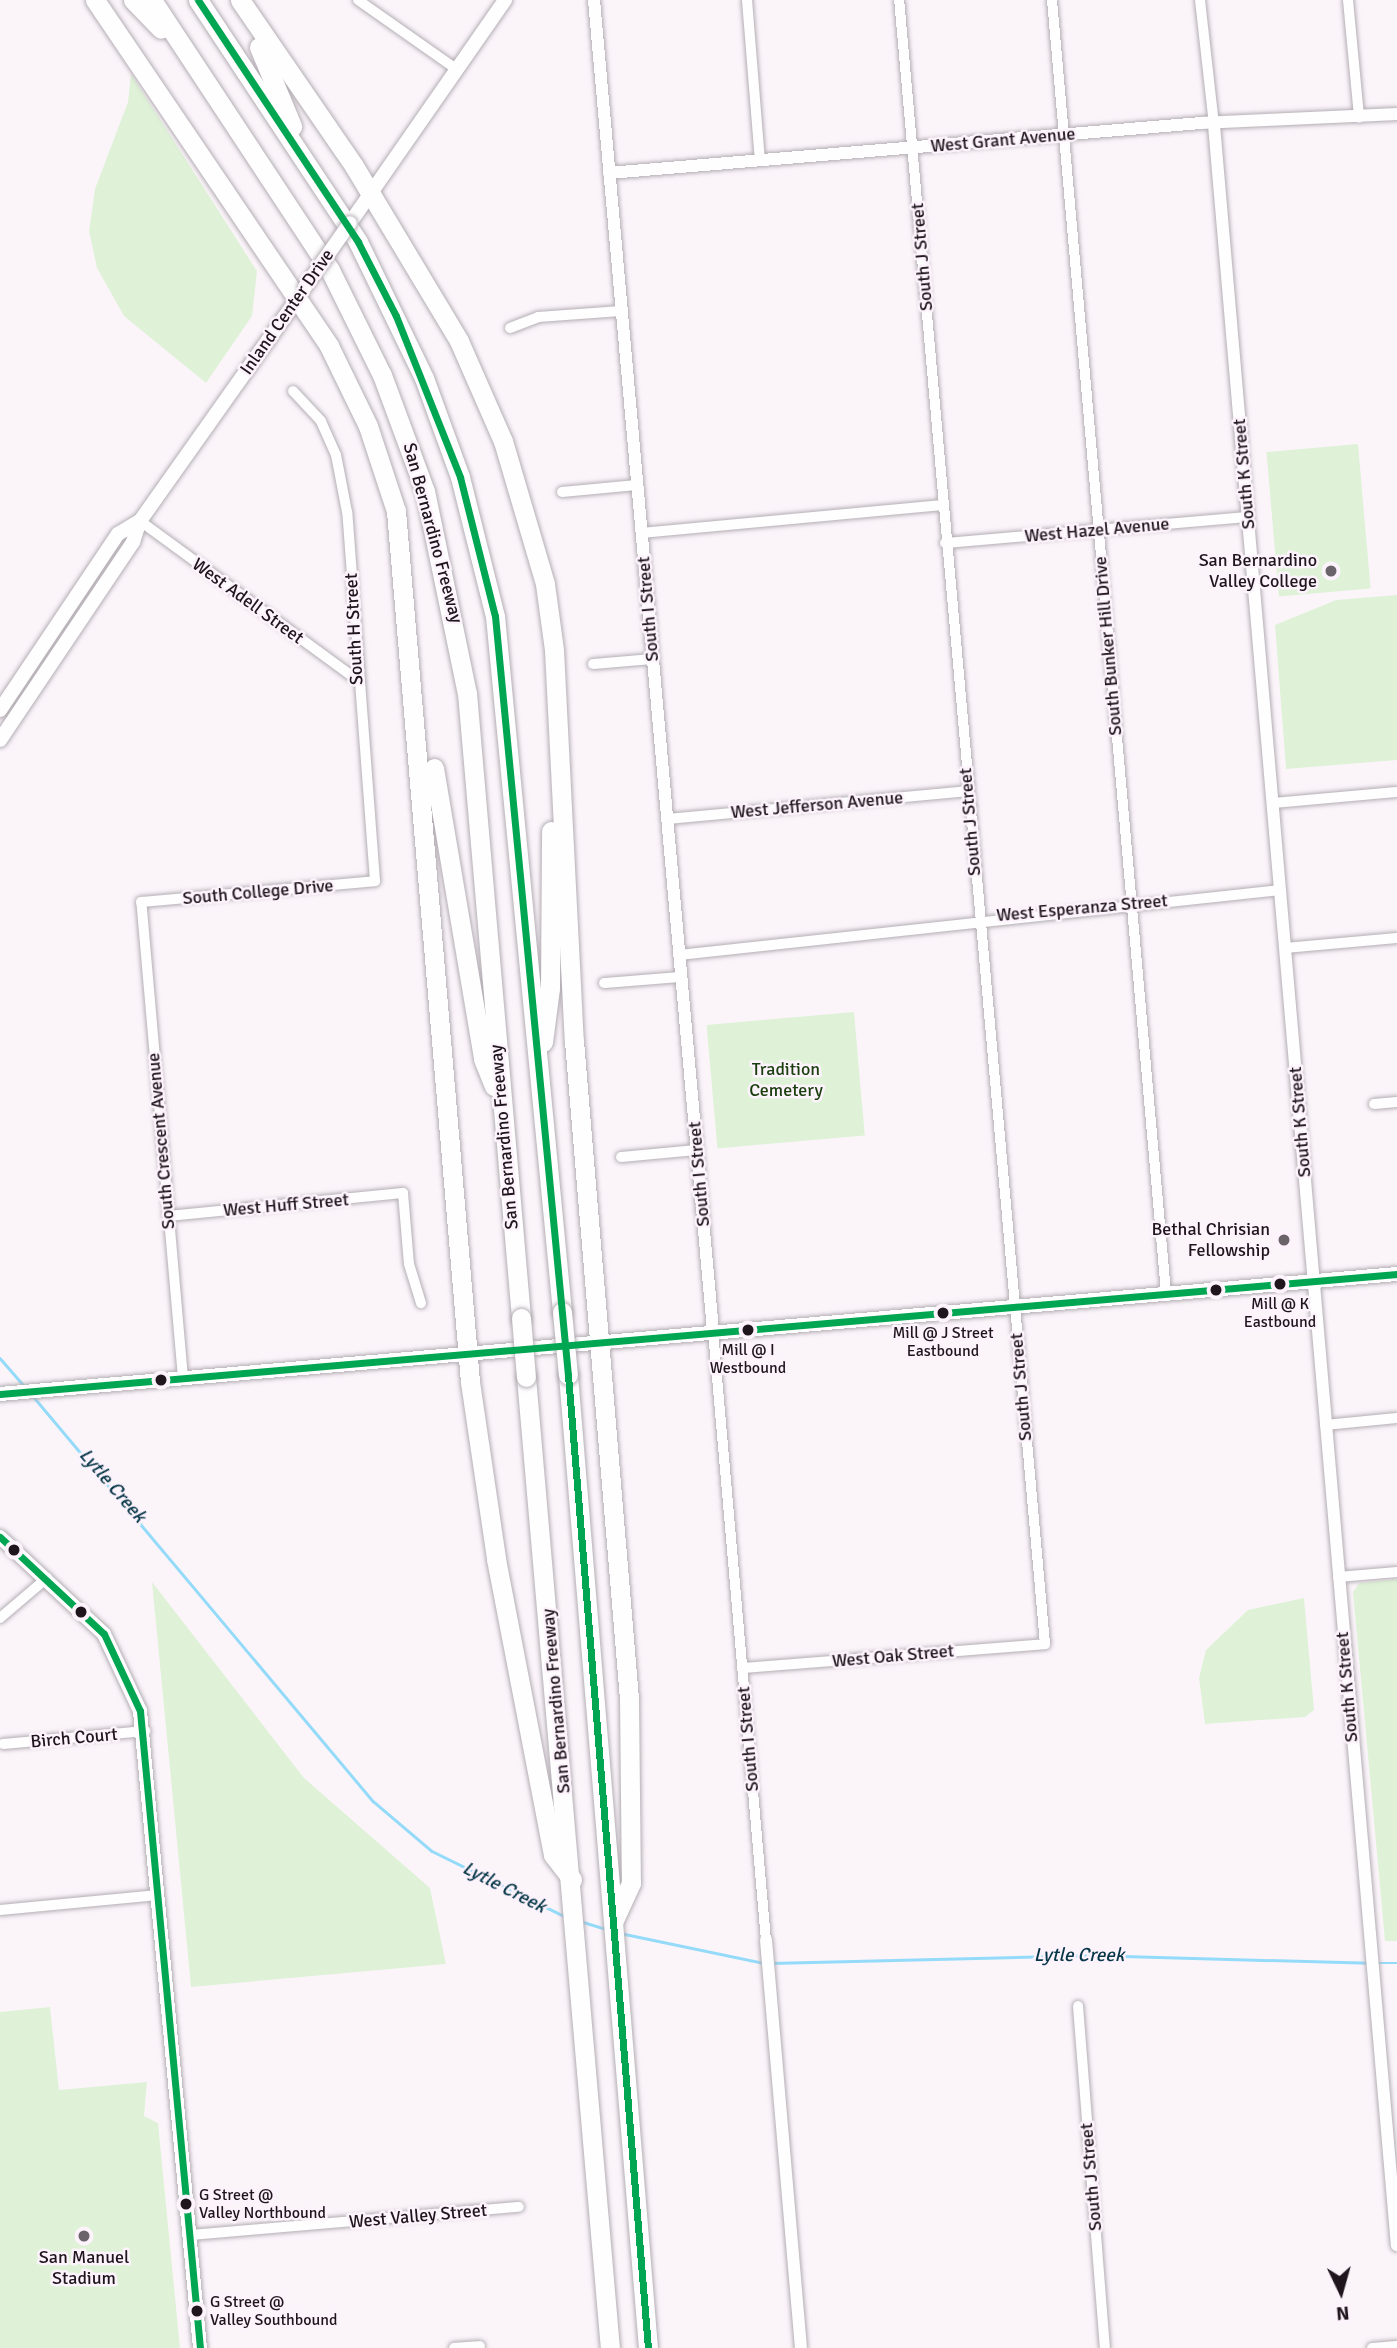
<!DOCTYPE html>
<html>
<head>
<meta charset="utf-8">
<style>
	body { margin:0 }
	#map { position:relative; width:1397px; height:2348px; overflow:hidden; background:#fbf5fa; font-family:Signika,sans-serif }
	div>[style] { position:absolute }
	.green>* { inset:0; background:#dff2d8; transform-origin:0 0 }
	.stream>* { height:2.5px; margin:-1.25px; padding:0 1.25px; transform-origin:1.25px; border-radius:1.25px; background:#94daf9 }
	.roads { filter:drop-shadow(0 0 2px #b4aeb4) drop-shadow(0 0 2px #b4aeb4) }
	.minor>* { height:10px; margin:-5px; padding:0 5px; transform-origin:5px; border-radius:5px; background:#fefefe }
	.tertiary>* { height:12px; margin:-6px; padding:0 6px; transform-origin:6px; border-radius:6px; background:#fefefe }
	.secondary>* { height:14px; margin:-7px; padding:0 7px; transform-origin:7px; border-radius:7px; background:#fefefe }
	.motorway>* { height:19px; margin:-9.5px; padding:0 9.5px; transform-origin:9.5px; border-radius:9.5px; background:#fefefe }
	.bridges { filter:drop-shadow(0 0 2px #b4aeb4) drop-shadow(0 0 2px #b4aeb4) }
	.secondary-bridge>* { height:14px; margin:-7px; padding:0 7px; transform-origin:7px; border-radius:7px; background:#fefefe }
	.motorway-bridge>* { height:19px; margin:-9.5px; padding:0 9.5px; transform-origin:9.5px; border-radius:9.5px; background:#fefefe }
	.bus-1>* { height:7px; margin:-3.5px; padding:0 3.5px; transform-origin:3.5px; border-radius:3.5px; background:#00a651 }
	.dots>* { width:19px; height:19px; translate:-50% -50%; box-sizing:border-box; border:4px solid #fdf3fc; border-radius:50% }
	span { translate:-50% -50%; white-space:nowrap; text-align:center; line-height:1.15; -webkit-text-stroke:5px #fdf3fc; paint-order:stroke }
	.bus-label { font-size:16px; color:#1e151d }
	.left { translate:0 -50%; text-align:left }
	.street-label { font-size:18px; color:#1e151d }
	.poi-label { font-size:18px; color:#1e151d }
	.right { translate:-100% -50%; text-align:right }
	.park-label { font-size:18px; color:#1a3e0e }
	.water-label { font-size:19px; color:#063748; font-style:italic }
	.north { position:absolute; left:1306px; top:2257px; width:70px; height:70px; -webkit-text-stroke:5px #fdf3fc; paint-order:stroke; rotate:175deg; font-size:19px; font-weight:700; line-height:28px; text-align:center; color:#1e151d }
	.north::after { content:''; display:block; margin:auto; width:24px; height:32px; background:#1e151d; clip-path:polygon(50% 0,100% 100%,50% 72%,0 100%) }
</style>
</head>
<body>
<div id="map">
	<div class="green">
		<div style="clip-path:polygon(131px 74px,257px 271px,252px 316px,206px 383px,124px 316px,97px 268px,89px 231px,95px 189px,128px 102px)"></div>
		<div style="left:1358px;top:444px;width:145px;height:92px;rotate:85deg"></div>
		<div style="clip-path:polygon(1397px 595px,1397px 760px,1286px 769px,1275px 625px,1336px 600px)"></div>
		<div style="left:854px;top:1012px;width:124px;height:148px;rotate:85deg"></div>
		<div style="clip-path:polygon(1397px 1579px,1397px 1941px,1385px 1941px,1353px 1592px,1359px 1583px)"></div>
		<div style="clip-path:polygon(152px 1582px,304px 1778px,430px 1888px,446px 1964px,191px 1987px)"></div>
		<div style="clip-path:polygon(1304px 1598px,1314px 1710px,1305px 1717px,1205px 1724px,1199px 1678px,1206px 1650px,1248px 1610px)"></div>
		<div style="clip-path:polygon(50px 2007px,59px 2090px,147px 2082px,144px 2116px,158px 2123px,180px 2348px,0 2348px,0 2012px)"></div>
	</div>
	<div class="stream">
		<div style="left:0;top:1358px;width:37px;rotate:49deg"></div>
		<div style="left:33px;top:1396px;width:529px;rotate:49.99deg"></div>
		<div style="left:373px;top:1801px;width:77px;rotate:40.3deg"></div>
		<div style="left:432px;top:1851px;width:147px;rotate:26.2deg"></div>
		<div style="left:580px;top:1921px;width:28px;rotate:17deg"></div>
		<div style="left:620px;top:1933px;width:147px;rotate:11.8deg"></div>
		<div style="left:771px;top:1963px;width:317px;rotate:-1.4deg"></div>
		<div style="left:1088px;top:1955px;width:281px;rotate:1.6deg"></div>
		<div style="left:1376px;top:1963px;width:21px"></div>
	</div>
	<div class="roads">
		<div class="minor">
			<div style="left:358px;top:0;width:120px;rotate:35.1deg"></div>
			<div style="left:747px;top:0;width:161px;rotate:85.4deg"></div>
			<div style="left:1052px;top:0;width:1297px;rotate:84.96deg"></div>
			<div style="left:1200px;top:0;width:126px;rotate:83.6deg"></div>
			<div style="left:1348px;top:0;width:118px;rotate:84.6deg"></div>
			<div style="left:510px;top:328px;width:30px;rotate:-21deg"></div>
			<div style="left:538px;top:317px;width:83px;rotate:-4.1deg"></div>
			<div style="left:562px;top:492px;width:75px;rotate:-5.3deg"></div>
			<div style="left:140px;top:521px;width:269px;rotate:36.2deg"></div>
			<div style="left:641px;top:533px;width:303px;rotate:-5.3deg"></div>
			<div style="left:945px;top:543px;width:304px;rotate:-4.9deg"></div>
			<div style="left:593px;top:664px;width:60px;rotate:-4.8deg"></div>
			<div style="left:1273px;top:803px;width:124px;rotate:-5.1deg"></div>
			<div style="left:667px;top:819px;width:301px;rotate:-5.3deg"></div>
			<div style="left:1285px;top:948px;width:112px;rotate:-5.1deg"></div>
			<div style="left:679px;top:955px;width:605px;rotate:-6.17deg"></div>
			<div style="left:604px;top:983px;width:77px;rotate:-4.5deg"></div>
			<div style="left:1374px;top:1104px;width:23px;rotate:-5deg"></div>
			<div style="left:621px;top:1157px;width:76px;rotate:-5.3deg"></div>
			<div style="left:168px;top:1216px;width:236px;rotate:-5.6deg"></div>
			<div style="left:403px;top:1193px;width:71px;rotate:85.2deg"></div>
			<div style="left:409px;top:1264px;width:41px;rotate:72.9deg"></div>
			<div style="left:713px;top:1331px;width:611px;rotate:85.03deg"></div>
			<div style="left:183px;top:1378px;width:478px;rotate:-95deg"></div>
			<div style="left:141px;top:902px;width:235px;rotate:-5.1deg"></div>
			<div style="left:375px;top:881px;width:370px;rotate:-94.3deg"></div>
			<div style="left:347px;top:512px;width:58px;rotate:-100.9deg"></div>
			<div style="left:336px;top:455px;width:37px;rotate:-114deg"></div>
			<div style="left:321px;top:421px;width:41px;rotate:-133deg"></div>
			<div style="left:1325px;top:1425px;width:72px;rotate:-5.6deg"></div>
			<div style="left:1338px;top:1577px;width:59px;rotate:-4.8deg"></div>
			<div style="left:0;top:1618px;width:62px;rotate:-40.4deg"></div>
			<div style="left:742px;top:1668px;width:304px;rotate:-4.5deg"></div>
			<div style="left:1045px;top:1644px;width:1650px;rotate:-95.07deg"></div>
			<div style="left:3px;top:1744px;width:143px;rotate:-5.2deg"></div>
			<div style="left:0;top:1910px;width:159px;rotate:-5.4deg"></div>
			<div style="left:1078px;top:2006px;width:343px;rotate:85.5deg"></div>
			<div style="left:190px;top:2235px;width:330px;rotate:-4.9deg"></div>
			<div style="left:454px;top:2348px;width:26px;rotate:-4deg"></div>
			<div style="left:1372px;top:2348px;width:25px;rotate:-5deg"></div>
		</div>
		<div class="tertiary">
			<div style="left:594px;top:0;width:1336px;rotate:84.89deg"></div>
			<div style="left:1214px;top:125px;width:2128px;rotate:85.07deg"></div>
			<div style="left:609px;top:173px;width:594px;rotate:-4.83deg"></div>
			<div style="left:1201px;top:123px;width:196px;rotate:-2.6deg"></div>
			<div style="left:766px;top:1940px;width:409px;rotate:85.1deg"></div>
		</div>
		<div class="secondary">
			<div style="left:350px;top:223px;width:272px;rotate:-55.2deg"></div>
			<div style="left:0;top:710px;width:212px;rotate:-56.2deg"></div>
			<div style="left:118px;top:534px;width:26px;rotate:-31deg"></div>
			<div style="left:0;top:740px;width:239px;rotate:-56.1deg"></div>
			<div style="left:133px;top:542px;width:22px;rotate:-72deg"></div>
			<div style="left:140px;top:521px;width:278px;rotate:-54.7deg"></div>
			<div style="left:0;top:1394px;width:1402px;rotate:-4.91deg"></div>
			<div style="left:0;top:1537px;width:142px;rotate:43deg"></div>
			<div style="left:104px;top:1634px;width:85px;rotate:64.9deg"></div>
			<div style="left:140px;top:1711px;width:640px;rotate:84.62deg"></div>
		</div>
		<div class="motorway">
			<div style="left:95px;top:0;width:418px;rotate:55.9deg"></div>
			<div style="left:329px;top:346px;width:89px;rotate:64deg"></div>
			<div style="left:368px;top:426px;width:89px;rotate:71.8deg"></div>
			<div style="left:396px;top:511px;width:874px;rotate:85.14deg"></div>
			<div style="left:470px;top:1382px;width:179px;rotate:81.6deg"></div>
			<div style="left:496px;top:1559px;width:301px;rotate:79.1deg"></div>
			<div style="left:553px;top:1855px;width:31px;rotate:52deg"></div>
			<div style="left:133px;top:0;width:40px;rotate:46deg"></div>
			<div style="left:152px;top:0;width:323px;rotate:56.6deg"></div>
			<div style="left:330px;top:270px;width:117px;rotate:63.7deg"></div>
			<div style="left:382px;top:375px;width:124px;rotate:69.7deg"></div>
			<div style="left:425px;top:491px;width:206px;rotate:78.3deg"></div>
			<div style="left:467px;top:693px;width:627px;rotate:85.06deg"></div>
			<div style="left:198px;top:0;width:290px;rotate:56.5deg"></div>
			<div style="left:358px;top:242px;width:151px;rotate:64.1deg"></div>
			<div style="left:424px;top:378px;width:105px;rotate:70deg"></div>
			<div style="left:460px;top:477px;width:143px;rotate:75.9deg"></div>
			<div style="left:495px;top:616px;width:699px;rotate:84.5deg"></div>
			<div style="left:240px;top:0;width:201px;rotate:55.5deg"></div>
			<div style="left:354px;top:166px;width:204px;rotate:59deg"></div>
			<div style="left:459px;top:341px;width:109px;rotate:66.3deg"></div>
			<div style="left:503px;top:441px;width:149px;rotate:73.6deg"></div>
			<div style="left:545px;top:584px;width:67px;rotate:82.2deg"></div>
			<div style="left:554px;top:650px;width:392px;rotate:87.1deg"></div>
			<div style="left:574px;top:1041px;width:660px;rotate:85.22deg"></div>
			<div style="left:629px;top:1699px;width:184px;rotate:89.4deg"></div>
			<div style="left:631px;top:1883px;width:41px;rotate:114.7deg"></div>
			<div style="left:259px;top:47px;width:86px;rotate:67.3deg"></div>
			<div style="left:434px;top:768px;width:295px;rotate:80.4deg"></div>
			<div style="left:483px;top:1059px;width:29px;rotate:68deg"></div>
			<div style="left:543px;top:1042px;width:54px;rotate:-82.6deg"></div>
			<div style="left:550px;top:988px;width:157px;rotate:-89.6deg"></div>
			<div style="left:568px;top:1375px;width:976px;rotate:85.3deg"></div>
			<div style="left:526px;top:1377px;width:975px;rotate:85.06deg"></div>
		</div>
	</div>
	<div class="bridges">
		<div class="secondary-bridge">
			<div style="left:305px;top:287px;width:78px;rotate:-54.9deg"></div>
		</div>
		<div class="motorway-bridge">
			<div style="left:562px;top:1312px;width:63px;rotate:84.6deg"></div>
			<div style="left:521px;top:1318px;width:59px;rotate:85.2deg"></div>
		</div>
	</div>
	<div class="bus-1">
		<div style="left:198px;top:0;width:290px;rotate:56.5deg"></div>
		<div style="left:358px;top:242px;width:83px;rotate:62.8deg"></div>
		<div style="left:396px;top:316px;width:173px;rotate:68.3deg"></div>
		<div style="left:460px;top:477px;width:143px;rotate:75.9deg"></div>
		<div style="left:495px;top:616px;width:763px;rotate:84.51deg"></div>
		<div style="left:568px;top:1375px;width:976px;rotate:85.3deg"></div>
		<div style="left:0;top:1394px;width:1402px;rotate:-4.91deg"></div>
		<div style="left:0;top:1537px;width:142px;rotate:43deg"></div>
		<div style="left:104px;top:1634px;width:85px;rotate:64.9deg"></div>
		<div style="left:140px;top:1711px;width:640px;rotate:84.62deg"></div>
	</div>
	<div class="dots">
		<div style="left:1331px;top:571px;background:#6b636a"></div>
		<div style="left:1284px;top:1240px;background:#6b636a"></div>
		<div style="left:1280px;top:1284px;background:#1e151d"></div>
		<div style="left:1216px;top:1290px;background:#1e151d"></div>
		<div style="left:943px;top:1313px;background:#1e151d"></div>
		<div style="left:748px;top:1330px;background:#1e151d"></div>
		<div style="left:161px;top:1380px;background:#1e151d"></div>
		<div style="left:14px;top:1550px;background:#1e151d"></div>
		<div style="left:81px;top:1612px;background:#1e151d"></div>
		<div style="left:186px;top:2204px;background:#1e151d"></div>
		<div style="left:84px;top:2236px;background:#6b636a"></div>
		<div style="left:197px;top:2311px;background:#1e151d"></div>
	</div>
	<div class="bus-label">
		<span style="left:1280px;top:1313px">Mill @ K<br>Eastbound</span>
		<span style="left:943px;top:1342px">Mill @ J Street<br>Eastbound</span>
		<span style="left:748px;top:1359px">Mill @ I<br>Westbound</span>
		<span class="left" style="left:199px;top:2204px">G Street @<br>Valley Northbound</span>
		<span class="left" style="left:210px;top:2311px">G Street @<br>Valley Southbound</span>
	</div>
	<div class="street-label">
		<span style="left:1003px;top:140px;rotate:-5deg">West Grant Avenue</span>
		<span style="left:922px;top:257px;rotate:-95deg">South J Street</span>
		<span style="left:287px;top:312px;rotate:-55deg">Inland Center Drive</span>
		<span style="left:1244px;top:474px;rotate:-95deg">South K Street</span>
		<span style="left:1097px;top:530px;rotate:-5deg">West Hazel Avenue</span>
		<span style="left:433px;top:533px;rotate:75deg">San Bernardino Freeway</span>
		<span style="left:248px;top:601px;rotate:36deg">West Adell Street</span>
		<span style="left:648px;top:609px;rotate:-95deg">South I Street</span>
		<span style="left:354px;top:629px;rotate:-93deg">South H Street</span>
		<span style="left:1108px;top:646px;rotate:-95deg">South Bunker Hill Drive</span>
		<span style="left:817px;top:805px;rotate:-5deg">West Jefferson Avenue</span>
		<span style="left:970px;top:822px;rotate:-95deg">South J Street</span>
		<span style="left:258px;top:892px;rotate:-5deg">South College Drive</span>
		<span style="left:1082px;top:908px;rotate:-5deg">West Esperanza Street</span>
		<span style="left:1300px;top:1122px;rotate:-95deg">South K Street</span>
		<span style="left:504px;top:1137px;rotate:-95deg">San Bernardino Freeway</span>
		<span style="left:161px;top:1141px;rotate:-95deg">South Crescent Avenue</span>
		<span style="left:699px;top:1174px;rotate:-95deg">South I Street</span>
		<span style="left:286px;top:1205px;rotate:-5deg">West Huff Street</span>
		<span style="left:1021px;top:1387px;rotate:-95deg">South J Street</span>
		<span style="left:893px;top:1656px;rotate:-5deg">West Oak Street</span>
		<span style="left:1347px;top:1687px;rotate:-95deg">South K Street</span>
		<span style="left:556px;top:1701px;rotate:-95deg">San Bernardino Freeway</span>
		<span style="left:74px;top:1738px;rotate:-5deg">Birch Court</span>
		<span style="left:748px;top:1739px;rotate:-95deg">South I Street</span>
		<span style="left:1091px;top:2177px;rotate:-95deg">South J Street</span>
		<span style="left:418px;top:2216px;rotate:-5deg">West Valley Street</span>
	</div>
	<div class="poi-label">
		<span class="right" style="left:1317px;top:571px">San Bernardino<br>Valley College</span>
		<span class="right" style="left:1270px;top:1240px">Bethal Chrisian<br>Fellowship</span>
		<span style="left:84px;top:2268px">San Manuel<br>Stadium</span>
	</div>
	<div class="park-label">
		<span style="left:786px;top:1080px">Tradition<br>Cemetery</span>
	</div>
	<div class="water-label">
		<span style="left:112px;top:1486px;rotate:49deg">Lytle Creek</span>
		<span style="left:504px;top:1888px;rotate:27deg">Lytle Creek</span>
		<span style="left:1079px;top:1956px">Lytle Creek</span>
	</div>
	<div class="north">N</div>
</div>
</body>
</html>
